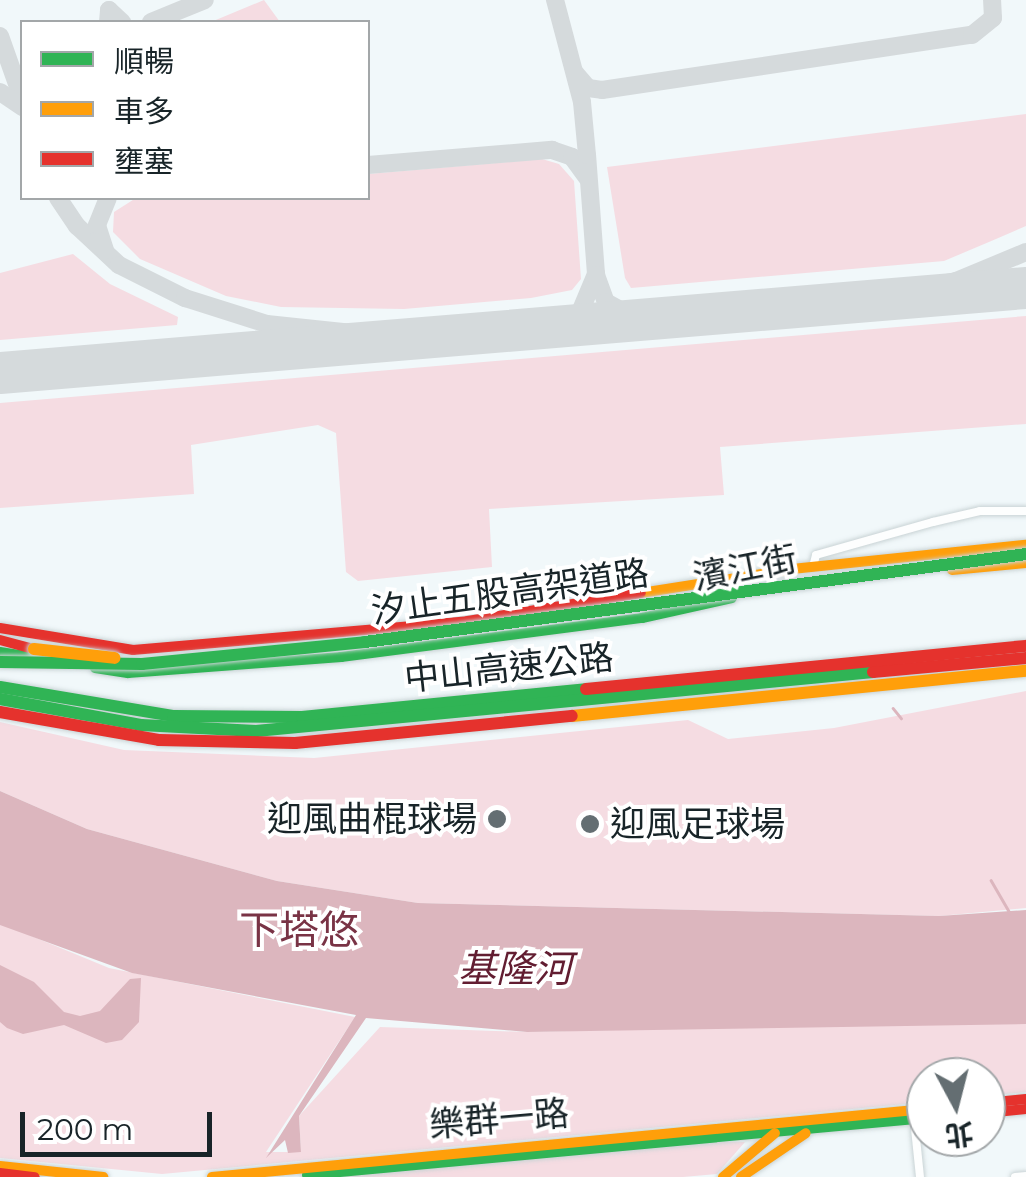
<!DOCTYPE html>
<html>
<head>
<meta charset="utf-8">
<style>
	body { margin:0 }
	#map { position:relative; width:1026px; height:1177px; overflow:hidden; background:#f1f8fa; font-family:Montserrat,"Noto Sans TC",sans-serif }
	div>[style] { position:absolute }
	.green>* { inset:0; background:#f5dce2 }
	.water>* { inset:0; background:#dcb6be }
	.stream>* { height:2.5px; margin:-1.25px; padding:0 1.25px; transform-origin:1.25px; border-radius:1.25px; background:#dcb6be }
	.taxiway>* { height:18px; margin:-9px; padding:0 9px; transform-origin:9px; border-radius:9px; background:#d5dadc }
	.runway>* { height:42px; margin:-21px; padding:0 21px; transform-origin:21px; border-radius:21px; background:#d5dadc }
	.roads { filter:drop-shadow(0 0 2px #c9d3d5) drop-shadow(0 0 2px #c9d3d5) }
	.street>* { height:8px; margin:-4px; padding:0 4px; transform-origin:4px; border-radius:4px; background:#fdfefe }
	.fast>* { height:10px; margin:-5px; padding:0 5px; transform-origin:5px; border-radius:5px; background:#30b455 }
	.slow>* { height:10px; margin:-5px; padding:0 5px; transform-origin:5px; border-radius:5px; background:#ff9f0a }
	.jam>* { height:10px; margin:-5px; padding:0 5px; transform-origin:5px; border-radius:5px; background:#e5322d }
	.bridges { filter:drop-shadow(0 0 2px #c9d3d5) drop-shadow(0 0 2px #c9d3d5) }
	.fast-bridge>* { height:12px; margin:-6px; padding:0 6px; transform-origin:6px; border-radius:6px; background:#30b455 }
	.slow-bridge>* { height:12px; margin:-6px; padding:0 6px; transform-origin:6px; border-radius:6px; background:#ff9f0a }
	.jam-bridge>* { height:12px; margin:-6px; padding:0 6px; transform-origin:6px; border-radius:6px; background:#e5322d }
	.dots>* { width:28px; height:28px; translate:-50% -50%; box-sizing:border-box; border:5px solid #fff; border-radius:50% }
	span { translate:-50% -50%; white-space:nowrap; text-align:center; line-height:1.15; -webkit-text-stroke:8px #fff; paint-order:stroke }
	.street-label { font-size:35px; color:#182428 }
	.poi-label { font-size:35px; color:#182428 }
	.right { translate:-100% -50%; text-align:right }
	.left { translate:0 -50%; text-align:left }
	.water-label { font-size:38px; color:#621d31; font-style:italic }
	.quarter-label { font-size:40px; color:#793345 }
	.legend { position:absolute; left:20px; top:20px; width:350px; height:180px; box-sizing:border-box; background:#fff; border:2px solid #a3a7a9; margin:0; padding:12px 18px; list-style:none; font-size:30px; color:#182428 }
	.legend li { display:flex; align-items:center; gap:20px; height:50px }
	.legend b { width:50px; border:2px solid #a3a7a9 }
	.north { position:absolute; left:906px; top:1057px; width:100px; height:100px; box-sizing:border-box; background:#fff; border:2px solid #a3a7a9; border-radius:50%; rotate:173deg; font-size:28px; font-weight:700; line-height:40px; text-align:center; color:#182428 }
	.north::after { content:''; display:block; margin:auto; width:35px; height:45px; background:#646e72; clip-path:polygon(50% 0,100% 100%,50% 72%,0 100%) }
	.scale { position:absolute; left:20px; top:1112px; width:192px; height:45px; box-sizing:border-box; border:5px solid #182428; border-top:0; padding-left:12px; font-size:30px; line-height:35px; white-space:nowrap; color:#182428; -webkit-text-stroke:8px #fff; paint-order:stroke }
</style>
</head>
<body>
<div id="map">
	<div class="green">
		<div style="clip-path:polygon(264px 0,280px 22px,211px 22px)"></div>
		<div style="clip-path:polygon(1026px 114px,1026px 226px,996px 239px,944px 261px,631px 288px,625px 278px,607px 167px)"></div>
		<div style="clip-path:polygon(542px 159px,559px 164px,574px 181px,581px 279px,572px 290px,531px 298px,404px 309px,281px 307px,226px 296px,140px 259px,113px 232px,114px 212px,136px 198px,368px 198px,368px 174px)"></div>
		<div style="clip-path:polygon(73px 254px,110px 284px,178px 317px,177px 325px,0 340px,0 273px)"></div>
		<div style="clip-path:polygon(1026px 316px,1026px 424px,720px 447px,724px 495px,489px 509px,492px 567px,358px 581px,346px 572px,336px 433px,318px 425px,191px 445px,194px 494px,0 508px,0 403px)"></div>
		<div style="clip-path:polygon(1026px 691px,1026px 908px,939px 916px,418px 903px,277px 881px,87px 829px,0 791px,0 722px,124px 750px,314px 758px,688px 720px,728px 739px,834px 728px)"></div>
		<div style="clip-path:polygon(0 923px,109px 968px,355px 1017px,266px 1152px,301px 1152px,299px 1116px,380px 1027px,527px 1032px,1026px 1021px,1026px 1092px,986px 1096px,986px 1077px,926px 1077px,926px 1102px,162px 1174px,0 1158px)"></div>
		<div style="clip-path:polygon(695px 1142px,745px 1142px,717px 1174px,683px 1177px,310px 1177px)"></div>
	</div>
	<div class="water">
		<div style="clip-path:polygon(0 791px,87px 829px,277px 881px,418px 903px,939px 916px,1026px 910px,1026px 1024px,527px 1032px,366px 1018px,299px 1116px,301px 1152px,288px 1153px,285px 1140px,266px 1158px,356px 1015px,132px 973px,0 925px)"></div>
		<div style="clip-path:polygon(0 965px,34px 982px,64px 1012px,80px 1016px,100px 1011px,130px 979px,141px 978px,139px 1022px,122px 1040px,106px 1043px,64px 1025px,23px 1034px,7px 1028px,0 1022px)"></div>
	</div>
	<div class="stream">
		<div style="left:893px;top:708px;width:13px;rotate:51deg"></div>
		<div style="left:991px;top:880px;width:38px;rotate:60deg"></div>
	</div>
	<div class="taxiway">
		<div style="left:108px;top:22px;width:12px;rotate:-85deg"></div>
		<div style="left:109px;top:10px;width:18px;rotate:43deg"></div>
		<div style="left:151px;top:22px;width:58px;rotate:-22.2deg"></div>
		<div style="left:0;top:36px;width:66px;rotate:70.5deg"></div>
		<div style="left:575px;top:73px;width:20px;rotate:49deg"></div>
		<div style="left:588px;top:88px;width:14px;rotate:8deg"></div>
		<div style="left:602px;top:90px;width:374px;rotate:-8.5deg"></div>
		<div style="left:972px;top:35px;width:27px;rotate:-39deg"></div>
		<div style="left:993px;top:18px;width:18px;rotate:-93deg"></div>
		<div style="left:0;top:92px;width:27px;rotate:34deg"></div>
		<div style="left:368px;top:165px;width:185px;rotate:-4.7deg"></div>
		<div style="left:552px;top:150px;width:21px;rotate:19deg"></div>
		<div style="left:572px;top:157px;width:26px;rotate:54deg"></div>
		<div style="left:58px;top:198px;width:34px;rotate:56deg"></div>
		<div style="left:77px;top:226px;width:57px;rotate:42.9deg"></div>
		<div style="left:119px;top:265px;width:74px;rotate:26.6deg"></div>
		<div style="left:185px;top:298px;width:86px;rotate:17.6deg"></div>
		<div style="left:267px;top:324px;width:143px;rotate:6deg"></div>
		<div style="left:409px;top:339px;width:170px;rotate:-7.4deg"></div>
		<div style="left:578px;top:317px;width:47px;rotate:-67.3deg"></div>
		<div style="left:596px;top:274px;width:119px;rotate:-94.3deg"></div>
		<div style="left:587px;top:155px;width:53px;rotate:-95.4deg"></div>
		<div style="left:582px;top:102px;width:106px;rotate:-104.8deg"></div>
		<div style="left:105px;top:250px;width:26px;rotate:-108deg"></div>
		<div style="left:97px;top:225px;width:29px;rotate:-68deg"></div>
		<div style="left:596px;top:275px;width:29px;rotate:70deg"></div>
		<div style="left:606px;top:302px;width:26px;rotate:29deg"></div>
		<div style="left:629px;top:315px;width:229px;rotate:-3.5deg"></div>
		<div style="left:858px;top:301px;width:100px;rotate:-11.5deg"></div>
		<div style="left:956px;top:281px;width:76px;rotate:-22.5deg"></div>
	</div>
	<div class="runway">
		<div style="left:0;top:373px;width:1030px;rotate:-4.74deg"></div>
	</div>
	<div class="roads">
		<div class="street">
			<div style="left:813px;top:567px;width:12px;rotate:-76deg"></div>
			<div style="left:816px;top:555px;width:122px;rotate:-15.8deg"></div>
			<div style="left:933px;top:522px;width:48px;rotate:-13.2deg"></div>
			<div style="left:980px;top:511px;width:46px"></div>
			<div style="left:914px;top:1119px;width:58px;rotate:84.1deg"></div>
			<div style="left:1015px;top:1177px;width:11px;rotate:-5deg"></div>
		</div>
		<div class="fast">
			<div style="left:0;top:652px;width:38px;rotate:9deg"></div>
			<div style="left:95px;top:668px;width:33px;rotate:9deg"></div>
			<div style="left:128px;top:673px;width:214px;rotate:-4.3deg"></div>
			<div style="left:341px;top:657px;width:304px;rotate:-7.4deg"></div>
			<div style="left:642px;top:618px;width:92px;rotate:-12.5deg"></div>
			<div style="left:307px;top:1175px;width:622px;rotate:-5.26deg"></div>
		</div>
		<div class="slow">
			<div style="left:952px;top:570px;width:74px;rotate:-5.4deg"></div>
			<div style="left:641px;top:593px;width:153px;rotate:-9deg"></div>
			<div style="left:792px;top:569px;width:235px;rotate:-5.9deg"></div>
			<div style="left:0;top:1166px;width:104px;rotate:6.1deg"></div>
			<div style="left:212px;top:1177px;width:717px;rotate:-5.44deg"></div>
			<div style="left:723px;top:1177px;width:68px;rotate:-40.2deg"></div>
			<div style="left:741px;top:1177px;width:78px;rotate:-34.1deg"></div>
		</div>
		<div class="jam">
			<div style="left:0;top:628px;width:135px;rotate:9.4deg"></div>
			<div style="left:133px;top:650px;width:336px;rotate:-4.9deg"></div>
			<div style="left:468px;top:621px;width:175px;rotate:-9.2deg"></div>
			<div style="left:0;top:640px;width:35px;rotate:15deg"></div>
			<div style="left:986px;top:1103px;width:40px;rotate:-5.7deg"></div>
			<div style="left:986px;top:1113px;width:40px;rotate:-5.7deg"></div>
			<div style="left:0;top:1173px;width:35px;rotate:7deg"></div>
		</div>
	</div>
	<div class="bridges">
		<div class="fast-bridge">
			<div style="left:0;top:662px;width:142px;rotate:0.8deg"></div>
			<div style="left:142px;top:664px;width:224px;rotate:-5.6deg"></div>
			<div style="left:365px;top:642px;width:667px;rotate:-7.58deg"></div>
			<div style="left:0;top:687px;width:175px;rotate:9.5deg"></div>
			<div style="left:173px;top:716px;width:129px;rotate:0.4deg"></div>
			<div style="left:302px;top:717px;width:285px;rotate:-5.6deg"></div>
			<div style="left:0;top:699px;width:143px;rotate:10.4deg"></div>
			<div style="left:141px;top:725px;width:115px;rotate:3deg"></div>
			<div style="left:256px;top:731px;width:620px;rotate:-5.46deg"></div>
		</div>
		<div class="slow-bridge">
			<div style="left:34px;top:649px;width:81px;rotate:6.3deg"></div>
			<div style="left:572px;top:716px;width:456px;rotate:-5.7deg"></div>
		</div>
		<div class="jam-bridge">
			<div style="left:873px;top:672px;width:154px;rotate:-5.2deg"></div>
			<div style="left:586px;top:689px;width:442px;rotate:-5.6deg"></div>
			<div style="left:0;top:712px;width:161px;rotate:10deg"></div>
			<div style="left:159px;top:740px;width:136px;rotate:1.3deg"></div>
			<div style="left:295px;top:743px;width:278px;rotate:-5.6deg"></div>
		</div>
	</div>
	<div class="dots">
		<div style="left:497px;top:819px;background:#646e72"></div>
		<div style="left:590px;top:824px;background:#646e72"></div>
	</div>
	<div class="street-label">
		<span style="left:745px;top:568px;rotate:-11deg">濱江街</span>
		<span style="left:510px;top:592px;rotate:-8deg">汐止五股高架道路</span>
		<span style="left:509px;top:668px;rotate:-6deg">中山高速公路</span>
		<span style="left:499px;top:1119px;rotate:-5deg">樂群一路</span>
	</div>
	<div class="poi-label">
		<span class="right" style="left:477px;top:819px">迎風曲棍球場</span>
		<span class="left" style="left:610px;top:824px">迎風足球場</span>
	</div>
	<div class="water-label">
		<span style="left:515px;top:969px">基隆河</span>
	</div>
	<div class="quarter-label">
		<span style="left:299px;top:930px">下塔悠</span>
	</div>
	<ul class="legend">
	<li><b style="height:12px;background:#30b455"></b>順暢</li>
	<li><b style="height:12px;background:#ff9f0a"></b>車多</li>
	<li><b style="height:12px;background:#e5322d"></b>壅塞</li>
	</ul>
	<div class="north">北</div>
	<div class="scale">200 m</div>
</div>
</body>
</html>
